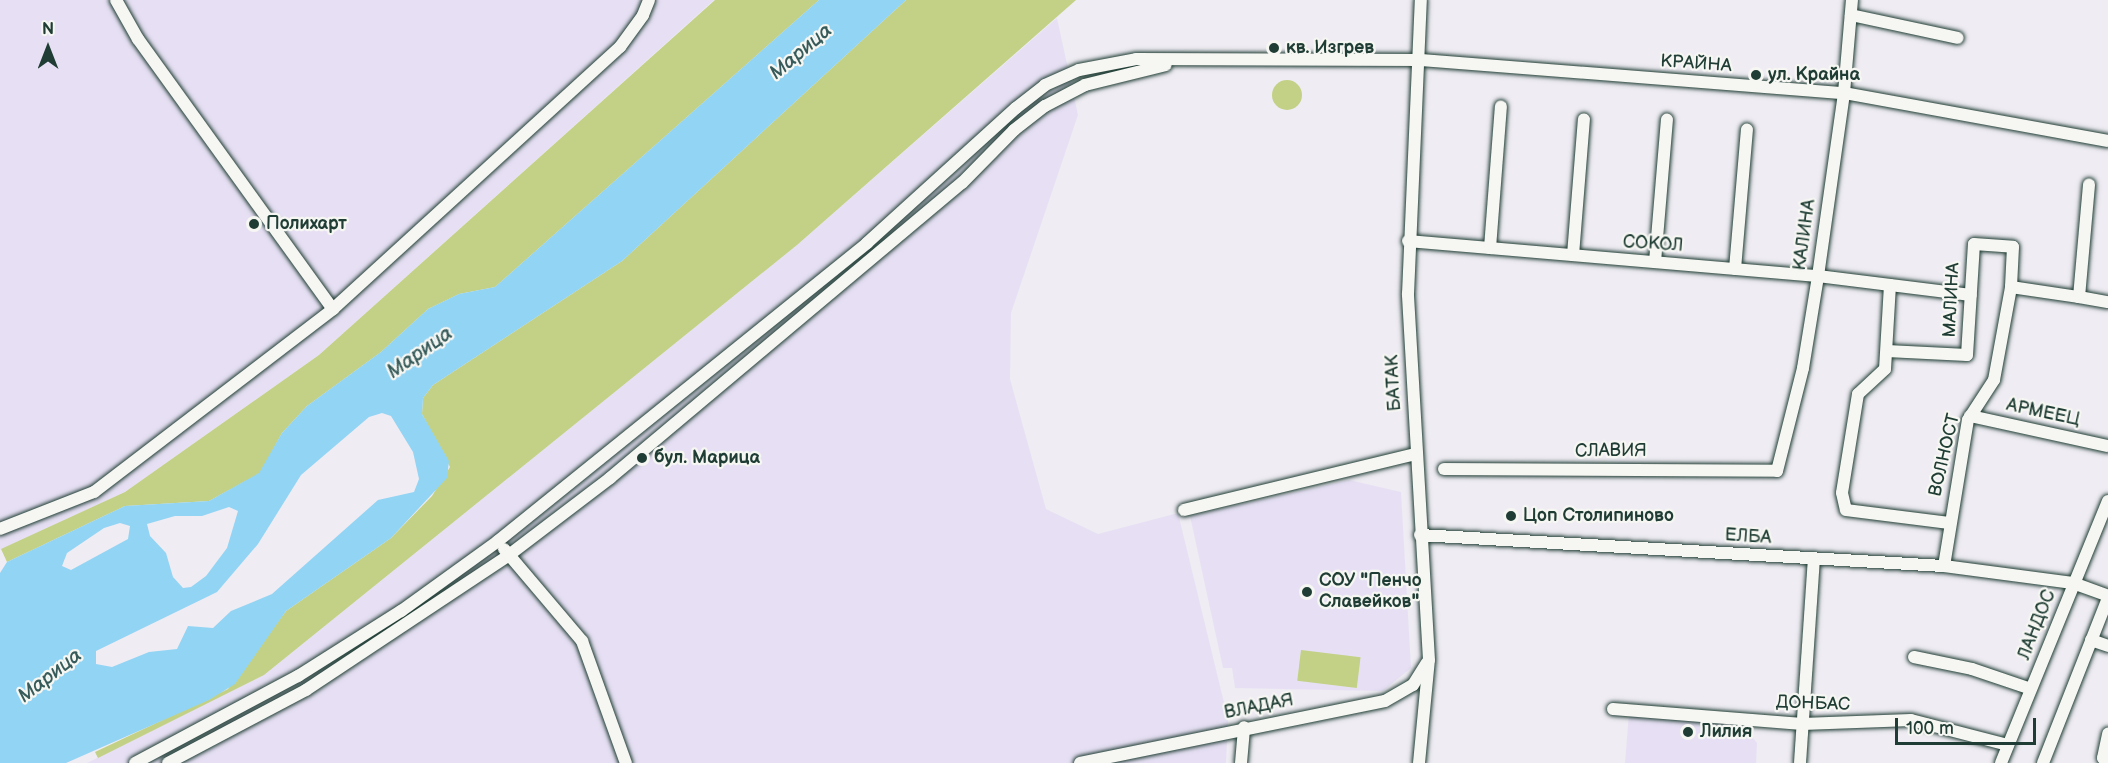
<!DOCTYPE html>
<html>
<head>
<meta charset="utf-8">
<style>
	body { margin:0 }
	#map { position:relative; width:2108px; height:763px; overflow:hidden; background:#efecf3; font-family:"Balsamiq Sans",sans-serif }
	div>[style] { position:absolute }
	.built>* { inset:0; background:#e7e0f4 }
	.green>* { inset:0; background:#c2d185; transform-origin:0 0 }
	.round { border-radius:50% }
	.water>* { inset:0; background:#92d4f4 }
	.roads { filter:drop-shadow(0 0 2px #1f3d34) drop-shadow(0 0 2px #1f3d34) }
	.minor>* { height:12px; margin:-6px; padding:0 6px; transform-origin:6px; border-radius:6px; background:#f6f6f2 }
	.dots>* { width:16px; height:16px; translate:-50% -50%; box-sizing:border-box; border:3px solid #f6f6f2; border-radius:50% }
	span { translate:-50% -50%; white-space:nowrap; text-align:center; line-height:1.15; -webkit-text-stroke:4.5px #f6f6f2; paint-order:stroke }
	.poi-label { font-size:18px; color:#1f3d34; font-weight:700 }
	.left { translate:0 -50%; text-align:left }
	.street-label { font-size:18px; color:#1f3d34 }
	.water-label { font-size:20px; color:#365b5a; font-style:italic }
	.north { position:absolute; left:18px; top:18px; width:60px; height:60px; -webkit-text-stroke:4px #f6f6f2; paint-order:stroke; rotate:0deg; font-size:16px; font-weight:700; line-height:24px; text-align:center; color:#1f3d34 }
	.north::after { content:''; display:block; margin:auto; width:21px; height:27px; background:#1f3d34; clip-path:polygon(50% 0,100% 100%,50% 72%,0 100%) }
	.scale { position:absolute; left:1895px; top:718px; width:141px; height:27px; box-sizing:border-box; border:3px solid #1f3d34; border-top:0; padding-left:8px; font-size:18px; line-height:21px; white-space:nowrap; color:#1f3d34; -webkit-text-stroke:4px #f6f6f2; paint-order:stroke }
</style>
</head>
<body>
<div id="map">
	<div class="built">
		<div style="clip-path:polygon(0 0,714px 0,319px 355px,125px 492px,0 550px)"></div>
		<div style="clip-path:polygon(1057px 18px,1078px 115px,1011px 313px,1010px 379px,1046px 509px,1098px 534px,1178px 513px,1228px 719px,1226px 763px,87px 763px,264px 675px,797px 245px)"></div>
		<div style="clip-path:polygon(1349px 480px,1401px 492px,1411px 668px,1383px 691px,1235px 688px,1232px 668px,1223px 668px,1190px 516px)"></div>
		<div style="clip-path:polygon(1629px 714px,1738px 720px,1757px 743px,1756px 763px,1625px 763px)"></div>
	</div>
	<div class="green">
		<div style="clip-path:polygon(715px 0,819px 0,495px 287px,459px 294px,428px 309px,381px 352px,307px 406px,282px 433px,260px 473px,209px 501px,125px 506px,7px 562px,1px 549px,125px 492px,319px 355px)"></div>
		<div style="clip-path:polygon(906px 0,1076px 0,797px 245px,264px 675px,98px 758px,95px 752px,228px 689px,286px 611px,391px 538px,432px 496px,450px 467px,422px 414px,423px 398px,433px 385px,622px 261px)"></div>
		<div class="round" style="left:1272px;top:80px;width:30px;height:30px"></div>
		<div style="left:1301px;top:650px;width:60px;height:31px;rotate:7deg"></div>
	</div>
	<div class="water">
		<div style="clip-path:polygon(evenodd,819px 0,906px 0,622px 261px,433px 385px,423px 398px,422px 414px,449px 461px,447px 478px,391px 538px,286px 611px,235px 684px,209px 700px,66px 763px,0 763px,0 573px,7px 562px,125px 506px,209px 501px,259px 473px,282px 433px,307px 406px,381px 352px,428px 309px,459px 294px,495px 287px,819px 0,382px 413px,391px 416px,413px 452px,419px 479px,414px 492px,378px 500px,272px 594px,231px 611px,213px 628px,188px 626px,177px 649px,149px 652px,112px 667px,96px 664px,96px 651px,217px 592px,258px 544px,301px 475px,369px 417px,382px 413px,819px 0,229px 507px,238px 511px,227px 548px,206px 576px,191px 587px,183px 588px,173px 577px,166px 553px,150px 536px,147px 524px,175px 516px,202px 516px,229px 507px,819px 0,120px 523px,130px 526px,128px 539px,71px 570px,62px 566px,67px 553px,104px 528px,120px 523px)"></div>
	</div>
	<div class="roads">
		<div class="minor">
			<div style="left:116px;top:0;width:45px;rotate:60.6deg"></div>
			<div style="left:138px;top:39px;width:333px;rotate:54.2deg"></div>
			<div style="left:1851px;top:15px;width:109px;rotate:12.1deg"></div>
			<div style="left:1408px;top:241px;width:411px;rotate:4.9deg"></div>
			<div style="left:1818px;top:276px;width:154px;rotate:7.1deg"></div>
			<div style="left:1490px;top:248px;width:142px;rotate:-85.6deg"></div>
			<div style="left:1573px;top:255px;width:136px;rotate:-85.4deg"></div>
			<div style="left:1655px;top:262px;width:143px;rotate:-85.2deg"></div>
			<div style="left:1735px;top:269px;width:140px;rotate:-85.1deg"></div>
			<div style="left:1890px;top:285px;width:84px;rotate:93.4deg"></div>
			<div style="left:1885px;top:369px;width:37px;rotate:137deg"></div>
			<div style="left:1858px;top:394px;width:100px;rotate:99.2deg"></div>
			<div style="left:1842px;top:493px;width:17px;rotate:77deg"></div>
			<div style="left:1846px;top:510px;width:104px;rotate:7.2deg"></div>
			<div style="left:2079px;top:297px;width:29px;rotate:10deg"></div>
			<div style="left:1887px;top:351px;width:80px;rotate:2.9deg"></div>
			<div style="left:1967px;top:355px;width:111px;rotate:-86.4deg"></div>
			<div style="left:1974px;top:244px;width:39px;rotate:4deg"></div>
			<div style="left:2013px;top:247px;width:40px;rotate:92.9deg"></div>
			<div style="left:2011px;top:287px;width:69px;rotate:8.4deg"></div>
			<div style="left:2079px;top:297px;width:113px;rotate:-84.9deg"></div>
			<div style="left:1970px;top:416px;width:141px;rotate:12.3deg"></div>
			<div style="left:1444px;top:469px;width:333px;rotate:0.3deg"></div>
			<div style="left:1777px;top:471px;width:106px;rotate:-75.8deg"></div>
			<div style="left:1803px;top:368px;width:93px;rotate:-80.7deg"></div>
			<div style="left:1818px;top:276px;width:185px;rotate:-81.9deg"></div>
			<div style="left:1844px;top:93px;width:93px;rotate:-85.1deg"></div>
			<div style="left:1184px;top:510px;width:239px;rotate:-13.6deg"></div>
			<div style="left:0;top:529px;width:101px;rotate:-21.5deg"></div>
			<div style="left:94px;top:492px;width:301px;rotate:-37.4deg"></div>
			<div style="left:333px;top:309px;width:389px;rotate:-42.4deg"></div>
			<div style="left:620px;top:47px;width:39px;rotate:-54deg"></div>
			<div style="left:643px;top:15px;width:16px;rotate:-68deg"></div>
			<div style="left:1420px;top:535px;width:525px;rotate:3.39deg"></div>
			<div style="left:1944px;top:566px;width:130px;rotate:7.5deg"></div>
			<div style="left:2073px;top:583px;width:37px;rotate:20deg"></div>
			<div style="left:504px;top:549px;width:121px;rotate:49.7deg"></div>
			<div style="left:582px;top:641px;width:130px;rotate:70.2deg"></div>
			<div style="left:1944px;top:566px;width:148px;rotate:-80.7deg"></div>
			<div style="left:1968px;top:420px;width:48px;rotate:-57deg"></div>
			<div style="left:1994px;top:380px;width:95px;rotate:-79.6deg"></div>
			<div style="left:2091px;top:640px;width:18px;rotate:19deg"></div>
			<div style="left:1914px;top:657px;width:59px;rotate:11.7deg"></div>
			<div style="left:1972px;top:669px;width:62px;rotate:18.7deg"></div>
			<div style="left:1613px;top:709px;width:190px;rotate:4.5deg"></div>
			<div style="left:1802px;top:724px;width:109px;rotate:-2.1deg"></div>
			<div style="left:1911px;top:720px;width:100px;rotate:14.5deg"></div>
			<div style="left:135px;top:763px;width:185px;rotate:-28.1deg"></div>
			<div style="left:298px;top:676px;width:122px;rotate:-32.3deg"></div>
			<div style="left:401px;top:611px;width:120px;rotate:-35.8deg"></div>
			<div style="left:498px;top:541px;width:474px;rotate:-38.9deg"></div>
			<div style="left:867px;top:243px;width:201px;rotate:-42.2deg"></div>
			<div style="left:1016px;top:108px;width:37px;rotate:-38deg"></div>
			<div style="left:1045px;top:85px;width:37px;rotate:-24deg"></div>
			<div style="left:1079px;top:70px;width:58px;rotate:-10.9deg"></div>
			<div style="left:1136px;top:59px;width:285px;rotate:0.2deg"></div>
			<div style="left:1421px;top:60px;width:424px;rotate:4.5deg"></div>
			<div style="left:1844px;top:93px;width:268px;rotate:10.3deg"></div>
			<div style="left:168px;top:763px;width:156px;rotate:-27.9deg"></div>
			<div style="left:306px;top:690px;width:244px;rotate:-33.6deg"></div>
			<div style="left:509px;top:555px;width:127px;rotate:-37.3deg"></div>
			<div style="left:610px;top:478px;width:459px;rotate:-40deg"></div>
			<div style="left:962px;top:183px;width:74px;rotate:-45.5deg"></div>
			<div style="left:1014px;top:130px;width:39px;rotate:-38deg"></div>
			<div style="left:1045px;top:106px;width:45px;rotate:-27.7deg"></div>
			<div style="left:1085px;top:85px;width:83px;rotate:-13.9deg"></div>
			<div style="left:1080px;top:763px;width:311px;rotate:-11.5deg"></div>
			<div style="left:1385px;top:701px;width:32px;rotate:-30deg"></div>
			<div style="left:1413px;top:685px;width:26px;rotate:-58deg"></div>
			<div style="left:1241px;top:763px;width:36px;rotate:-85deg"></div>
			<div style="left:1419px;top:763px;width:103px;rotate:-84.5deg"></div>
			<div style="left:1429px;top:660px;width:367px;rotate:-93.3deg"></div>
			<div style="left:1408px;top:294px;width:294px;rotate:-87.5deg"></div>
			<div style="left:1800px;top:763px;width:204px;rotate:-86.1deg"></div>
			<div style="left:2001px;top:763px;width:283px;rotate:-67.8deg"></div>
			<div style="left:2043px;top:763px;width:177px;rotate:-68.5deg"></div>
			<div style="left:2108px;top:763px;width:7px;rotate:-135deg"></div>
			<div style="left:2103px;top:758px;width:25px;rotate:-78deg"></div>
		</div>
	</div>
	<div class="dots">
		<div style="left:1274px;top:48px;background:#1f3d34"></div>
		<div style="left:1756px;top:75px;background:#1f3d34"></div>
		<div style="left:254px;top:224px;background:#1f3d34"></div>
		<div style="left:642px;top:458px;background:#1f3d34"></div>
		<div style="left:1511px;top:516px;background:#1f3d34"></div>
		<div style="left:1307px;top:592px;background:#1f3d34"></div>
		<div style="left:1688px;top:732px;background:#1f3d34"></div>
	</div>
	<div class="poi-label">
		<span class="left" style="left:1286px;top:48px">кв. Изгрев</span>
		<span class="left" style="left:1768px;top:75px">ул. Крайна</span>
		<span class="left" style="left:266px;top:224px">Полихарт</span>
		<span class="left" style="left:654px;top:458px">бул. Марица</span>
		<span class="left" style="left:1523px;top:516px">Цоп Столипиново</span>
		<span class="left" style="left:1319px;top:592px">СОУ "Пенчо<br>Славейков"</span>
		<span class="left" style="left:1700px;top:732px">Лилия</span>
	</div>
	<div class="street-label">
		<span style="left:1696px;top:64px;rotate:4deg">КРАЙНА</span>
		<span style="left:1805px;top:235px;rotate:-82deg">КАЛИНА</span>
		<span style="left:1653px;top:244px;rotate:4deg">СОКОЛ</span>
		<span style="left:1952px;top:300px;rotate:-87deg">МАЛИНА</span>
		<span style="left:1394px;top:383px;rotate:-93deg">БАТАК</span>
		<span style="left:2043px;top:413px;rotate:12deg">АРМЕЕЦ</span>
		<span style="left:1611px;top:451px">СЛАВИЯ</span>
		<span style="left:1945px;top:455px;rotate:-77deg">ВОЛНОСТ</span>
		<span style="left:1748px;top:537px;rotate:4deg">ЕЛБА</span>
		<span style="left:2037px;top:625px;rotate:-69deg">ЛАНДОС</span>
		<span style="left:1813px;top:704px;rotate:2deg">ДОНБАС</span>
		<span style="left:1259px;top:707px;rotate:-11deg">ВЛАДАЯ</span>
	</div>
	<div class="water-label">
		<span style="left:801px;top:52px;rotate:-40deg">Марица</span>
		<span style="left:420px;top:353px;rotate:-35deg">Марица</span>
		<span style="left:50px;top:676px;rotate:-38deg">Марица</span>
	</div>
	<div class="north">N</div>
	<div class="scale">100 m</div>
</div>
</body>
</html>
